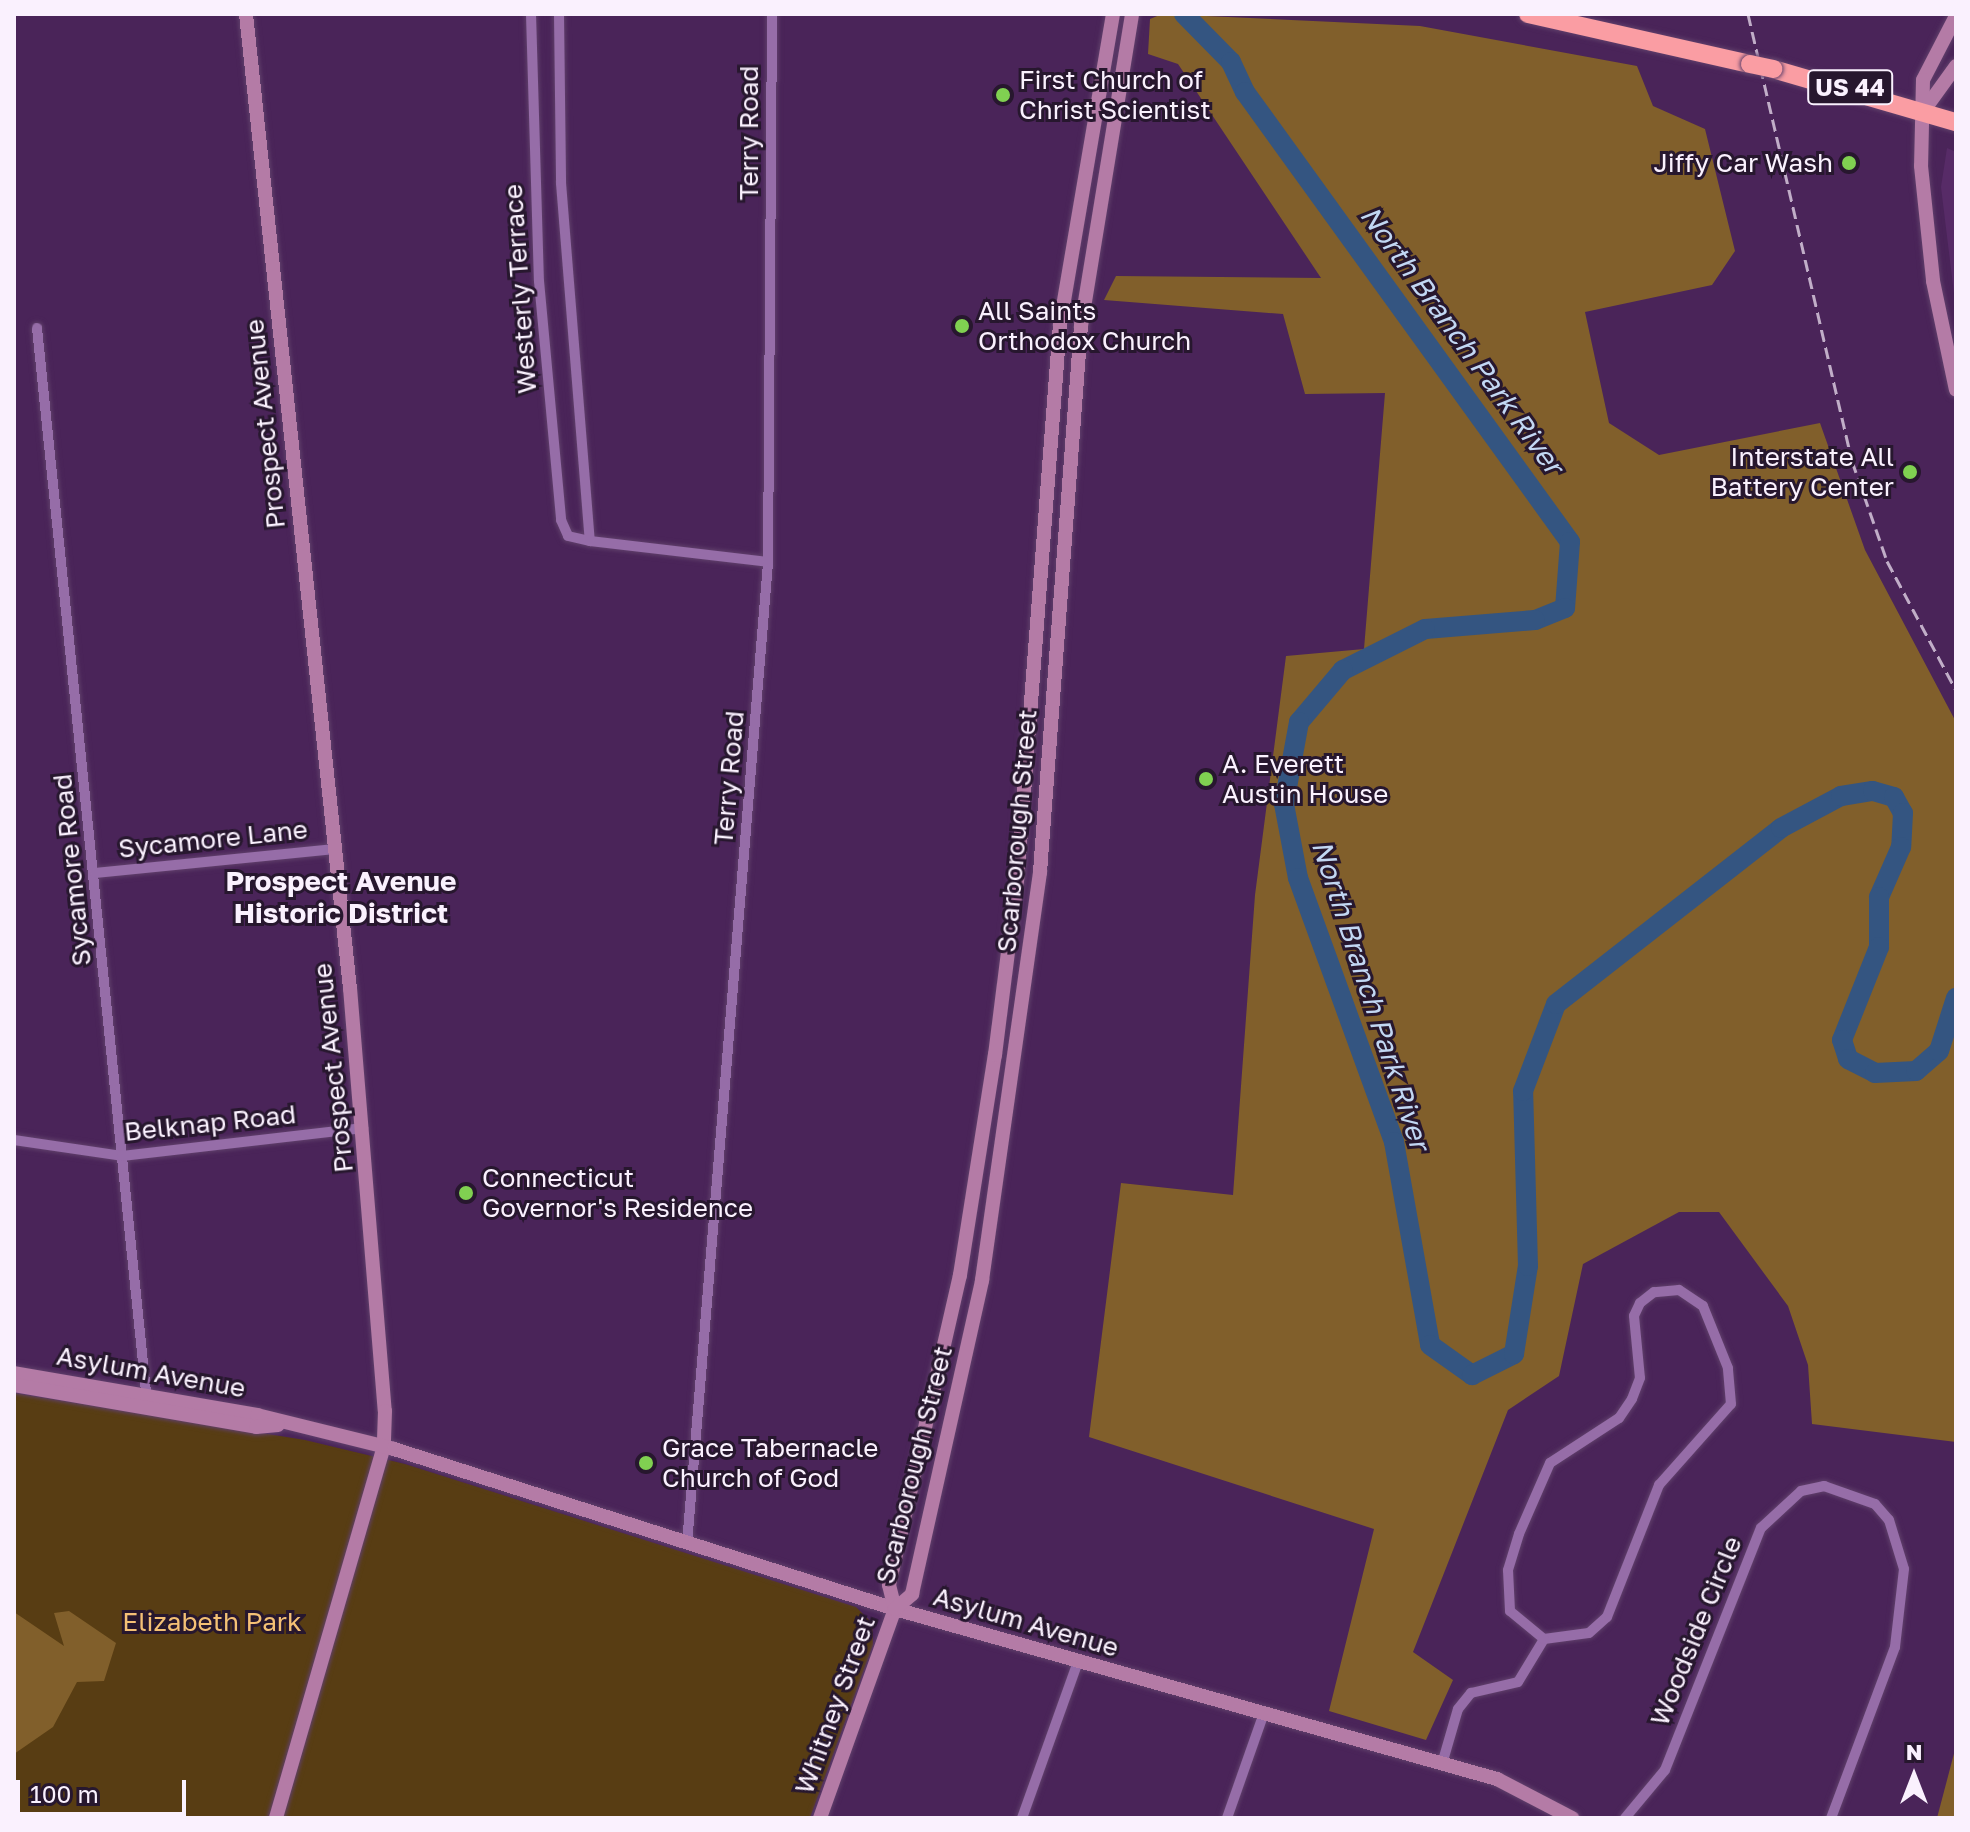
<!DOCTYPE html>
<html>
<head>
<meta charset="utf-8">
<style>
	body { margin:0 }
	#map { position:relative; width:1970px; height:1832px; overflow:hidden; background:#4a2459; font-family:"Golos Text",sans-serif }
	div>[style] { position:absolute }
	.built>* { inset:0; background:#572b67 }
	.green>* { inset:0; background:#583d13 }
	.forest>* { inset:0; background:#815f2b }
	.river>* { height:20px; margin:-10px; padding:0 10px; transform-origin:10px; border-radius:10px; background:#345581 }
	.roads { filter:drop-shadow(0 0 2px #60406b) drop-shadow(0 0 2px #60406b) }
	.street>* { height:10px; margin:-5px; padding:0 5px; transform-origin:5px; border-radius:5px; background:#966da8 }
	.secondary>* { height:14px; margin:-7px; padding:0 7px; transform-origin:7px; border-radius:7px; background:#b47ba6 }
	.highway>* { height:18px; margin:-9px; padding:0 9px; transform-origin:9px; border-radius:9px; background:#fa9da3 }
	.rail>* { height:3px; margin-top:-1.5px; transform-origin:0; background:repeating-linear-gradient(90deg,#c1aec8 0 12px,transparent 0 18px) }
	.bridges { filter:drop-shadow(0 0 2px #60406b) drop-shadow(0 0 2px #60406b) }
	.highway-bridge>* { height:18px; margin:-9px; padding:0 9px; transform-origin:9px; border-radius:9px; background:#fa9da3 }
	.dots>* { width:22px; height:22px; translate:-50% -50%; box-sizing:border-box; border:4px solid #27172e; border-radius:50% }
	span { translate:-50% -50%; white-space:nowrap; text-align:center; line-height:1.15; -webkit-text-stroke:6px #27172e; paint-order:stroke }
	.shield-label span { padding:2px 6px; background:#27172e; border:2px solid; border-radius:6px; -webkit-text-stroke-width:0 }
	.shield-label { font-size:24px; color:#faf1fe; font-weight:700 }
	.poi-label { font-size:26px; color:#faf1fe }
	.left { translate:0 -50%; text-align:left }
	.right { translate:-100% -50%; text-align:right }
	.street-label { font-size:26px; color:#faf1fe }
	.park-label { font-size:26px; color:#f5c175 }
	.water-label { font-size:28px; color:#c2d7f3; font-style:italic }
	.neighbourhood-label { font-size:28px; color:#faf1fe; font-weight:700 }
	.frame { position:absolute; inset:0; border:16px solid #faf1fe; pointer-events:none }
	.north { position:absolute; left:1874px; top:1736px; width:80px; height:80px; -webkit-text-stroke:6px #27172e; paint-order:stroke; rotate:0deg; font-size:22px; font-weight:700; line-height:32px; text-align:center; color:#faf1fe }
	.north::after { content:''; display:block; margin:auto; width:28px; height:36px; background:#faf1fe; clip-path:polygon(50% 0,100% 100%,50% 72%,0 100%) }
	.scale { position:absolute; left:16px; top:1780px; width:170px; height:36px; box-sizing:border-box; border:4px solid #faf1fe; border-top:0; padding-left:10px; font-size:24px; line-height:28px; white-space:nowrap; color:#faf1fe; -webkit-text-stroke:6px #27172e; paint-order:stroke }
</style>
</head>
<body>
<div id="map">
	<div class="built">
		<div style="clip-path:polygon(1947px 148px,1956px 152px,1956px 310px,1941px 187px)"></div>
	</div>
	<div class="green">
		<div style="clip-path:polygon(14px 1393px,305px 1440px,405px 1464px,856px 1607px,872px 1623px,873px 1645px,810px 1818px,14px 1818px)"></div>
	</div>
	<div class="forest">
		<div style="clip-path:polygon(1162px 14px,1420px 26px,1637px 66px,1653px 106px,1705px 129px,1735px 251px,1712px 285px,1585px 312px,1609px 423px,1659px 455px,1820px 423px,1865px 550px,1956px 722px,1956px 1442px,1812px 1424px,1808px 1365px,1788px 1306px,1719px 1212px,1679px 1212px,1583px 1264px,1559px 1376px,1508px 1410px,1413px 1652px,1453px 1680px,1426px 1740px,1329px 1711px,1374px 1529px,1089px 1437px,1121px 1183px,1233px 1195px,1255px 895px,1286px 656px,1364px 649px,1385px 393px,1305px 394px,1283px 314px,1104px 300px,1116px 276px,1321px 278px,1178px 64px,1148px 54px,1150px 19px)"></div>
		<div style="clip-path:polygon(69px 1611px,116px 1643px,104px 1681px,77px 1682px,53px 1727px,14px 1754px,14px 1612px,64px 1646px,54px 1613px)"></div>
		<div style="clip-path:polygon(1956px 1746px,1956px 1818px,1937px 1818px)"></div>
	</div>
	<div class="river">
		<div style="left:1184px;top:14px;width:67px;rotate:45.6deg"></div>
		<div style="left:1231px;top:62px;width:33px;rotate:65deg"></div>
		<div style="left:1245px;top:92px;width:555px;rotate:54.16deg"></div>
		<div style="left:1570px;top:542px;width:66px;rotate:94.3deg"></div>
		<div style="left:1565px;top:608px;width:32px;rotate:158deg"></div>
		<div style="left:1535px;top:620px;width:110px;rotate:175.3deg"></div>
		<div style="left:1425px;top:629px;width:92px;rotate:153.4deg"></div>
		<div style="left:1343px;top:670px;width:68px;rotate:130.2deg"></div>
		<div style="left:1299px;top:722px;width:83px;rotate:100.4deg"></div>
		<div style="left:1284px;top:804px;width:75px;rotate:79.3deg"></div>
		<div style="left:1298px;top:878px;width:281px;rotate:70deg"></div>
		<div style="left:1394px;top:1142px;width:206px;rotate:79.9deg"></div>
		<div style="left:1430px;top:1345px;width:52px;rotate:35.5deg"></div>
		<div style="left:1472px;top:1375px;width:47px;rotate:-26.6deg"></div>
		<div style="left:1514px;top:1354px;width:89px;rotate:-81deg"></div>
		<div style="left:1528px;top:1266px;width:175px;rotate:-91.6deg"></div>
		<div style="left:1523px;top:1091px;width:93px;rotate:-69.2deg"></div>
		<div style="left:1556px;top:1004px;width:286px;rotate:-38deg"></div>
		<div style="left:1781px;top:828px;width:68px;rotate:-28.1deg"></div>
		<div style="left:1841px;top:796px;width:32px;rotate:-9deg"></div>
		<div style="left:1873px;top:791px;width:22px;rotate:16deg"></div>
		<div style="left:1894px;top:797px;width:18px;rotate:61deg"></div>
		<div style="left:1903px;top:813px;width:34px;rotate:93deg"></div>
		<div style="left:1901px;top:847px;width:55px;rotate:113.7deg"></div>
		<div style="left:1879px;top:897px;width:50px;rotate:90deg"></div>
		<div style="left:1879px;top:947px;width:100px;rotate:111.7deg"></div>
		<div style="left:1842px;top:1040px;width:20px;rotate:72deg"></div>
		<div style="left:1848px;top:1059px;width:30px;rotate:27deg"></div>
		<div style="left:1875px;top:1073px;width:41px;rotate:-2.8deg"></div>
		<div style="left:1916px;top:1071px;width:30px;rotate:-41deg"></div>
		<div style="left:1939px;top:1051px;width:56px;rotate:-72.2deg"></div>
	</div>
	<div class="roads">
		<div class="street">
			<div style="left:531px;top:14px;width:267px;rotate:88.3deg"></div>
			<div style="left:539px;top:281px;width:240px;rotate:84.7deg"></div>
			<div style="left:561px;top:520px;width:17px;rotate:66deg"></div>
			<div style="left:568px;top:536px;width:23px;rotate:13deg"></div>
			<div style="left:590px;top:541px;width:179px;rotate:6.7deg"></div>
			<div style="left:559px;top:14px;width:169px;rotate:89.3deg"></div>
			<div style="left:561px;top:183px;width:359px;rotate:85.4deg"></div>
			<div style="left:37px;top:328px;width:1080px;rotate:84.15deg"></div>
			<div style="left:95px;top:873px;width:241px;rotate:-5.7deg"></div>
			<div style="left:14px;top:1140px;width:109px;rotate:8.4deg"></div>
			<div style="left:122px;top:1156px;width:243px;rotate:-6.6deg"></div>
			<div style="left:687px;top:1544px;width:985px;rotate:-85.28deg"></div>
			<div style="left:768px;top:562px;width:548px;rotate:-89.58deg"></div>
			<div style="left:1442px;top:1764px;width:57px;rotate:-73.8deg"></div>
			<div style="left:1458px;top:1709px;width:21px;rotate:-51deg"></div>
			<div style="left:1471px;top:1693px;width:48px;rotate:-13.2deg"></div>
			<div style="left:1518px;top:1682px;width:50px;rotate:-58.8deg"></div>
			<div style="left:1544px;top:1639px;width:45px;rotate:-7.6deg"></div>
			<div style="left:1589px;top:1633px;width:24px;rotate:-42deg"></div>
			<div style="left:1607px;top:1617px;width:142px;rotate:-68.5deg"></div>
			<div style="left:1659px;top:1485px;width:108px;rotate:-48.4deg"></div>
			<div style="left:1731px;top:1404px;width:36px;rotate:-95deg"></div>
			<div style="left:1728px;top:1368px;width:67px;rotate:-112deg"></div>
			<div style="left:1703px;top:1306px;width:29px;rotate:-146deg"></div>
			<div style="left:1679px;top:1290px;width:25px;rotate:175deg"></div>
			<div style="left:1654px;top:1292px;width:18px;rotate:142deg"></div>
			<div style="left:1640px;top:1303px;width:14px;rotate:115deg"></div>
			<div style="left:1634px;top:1316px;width:62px;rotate:84.5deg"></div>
			<div style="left:1640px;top:1378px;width:22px;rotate:111deg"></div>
			<div style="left:1632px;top:1399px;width:23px;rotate:124deg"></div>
			<div style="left:1619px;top:1418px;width:82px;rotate:146.9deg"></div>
			<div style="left:1550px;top:1463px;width:77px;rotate:113.6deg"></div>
			<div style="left:1519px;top:1534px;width:38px;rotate:107deg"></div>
			<div style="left:1508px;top:1570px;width:41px;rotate:87.2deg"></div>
			<div style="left:1510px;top:1611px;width:44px;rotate:39.5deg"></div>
			<div style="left:1022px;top:1818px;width:166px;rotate:-70.3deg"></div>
			<div style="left:1227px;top:1818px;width:108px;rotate:-70.6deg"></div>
			<div style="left:1625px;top:1818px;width:62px;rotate:-50.2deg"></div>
			<div style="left:1665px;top:1770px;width:260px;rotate:-68.4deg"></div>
			<div style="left:1761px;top:1528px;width:54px;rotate:-42.8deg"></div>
			<div style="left:1801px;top:1491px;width:24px;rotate:-12deg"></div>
			<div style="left:1824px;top:1486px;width:54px;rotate:19.4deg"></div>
			<div style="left:1875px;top:1504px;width:21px;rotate:49deg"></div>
			<div style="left:1889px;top:1520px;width:51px;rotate:73deg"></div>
			<div style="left:1904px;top:1569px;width:79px;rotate:96.6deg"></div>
			<div style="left:1895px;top:1647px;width:183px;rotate:110.5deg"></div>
		</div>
		<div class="secondary">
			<div style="left:246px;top:14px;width:980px;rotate:83.91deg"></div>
			<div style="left:350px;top:988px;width:424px;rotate:85.3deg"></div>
			<div style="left:385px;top:1411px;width:35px;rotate:92deg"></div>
			<div style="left:384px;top:1446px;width:387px;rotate:106.2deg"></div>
			<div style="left:1956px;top:16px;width:72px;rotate:117.3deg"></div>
			<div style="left:1923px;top:80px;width:86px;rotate:91.3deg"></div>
			<div style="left:1921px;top:166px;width:116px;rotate:84deg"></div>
			<div style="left:1933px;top:281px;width:111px;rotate:78.1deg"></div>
			<div style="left:1925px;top:109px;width:53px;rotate:-54.2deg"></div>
			<div style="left:14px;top:1373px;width:247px;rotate:9.8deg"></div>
			<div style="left:257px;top:1415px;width:141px;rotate:13.9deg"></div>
			<div style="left:394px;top:1449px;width:526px;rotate:17.71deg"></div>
			<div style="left:895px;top:1609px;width:626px;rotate:15.77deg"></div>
			<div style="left:1497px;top:1779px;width:85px;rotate:27.5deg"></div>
			<div style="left:14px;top:1385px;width:246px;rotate:9.8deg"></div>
			<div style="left:256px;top:1427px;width:22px;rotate:-5deg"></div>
			<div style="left:895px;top:1609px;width:25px;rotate:-104deg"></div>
			<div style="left:889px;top:1585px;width:318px;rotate:-77.1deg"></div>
			<div style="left:960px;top:1275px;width:223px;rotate:-81deg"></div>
			<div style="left:995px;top:1055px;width:184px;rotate:-82.8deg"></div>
			<div style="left:1018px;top:872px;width:550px;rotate:-85.62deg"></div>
			<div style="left:1060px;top:324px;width:314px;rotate:-80.3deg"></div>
			<div style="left:820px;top:1818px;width:222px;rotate:-70.3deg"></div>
			<div style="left:895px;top:1609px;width:23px;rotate:-41deg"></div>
			<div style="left:912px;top:1594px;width:322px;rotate:-77.4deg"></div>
			<div style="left:982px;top:1280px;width:412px;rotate:-81.9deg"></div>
			<div style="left:1040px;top:872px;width:548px;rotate:-85.71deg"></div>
			<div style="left:1081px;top:326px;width:316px;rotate:-80.7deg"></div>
		</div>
		<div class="highway">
			<div style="left:1528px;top:14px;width:228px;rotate:12.7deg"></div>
			<div style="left:1773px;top:69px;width:191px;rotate:16.2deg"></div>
		</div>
	</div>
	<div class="rail">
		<div style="left:1748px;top:14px;width:459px;rotate:76.9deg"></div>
		<div style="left:1852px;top:461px;width:106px;rotate:70.7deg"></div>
		<div style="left:1887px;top:561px;width:146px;rotate:61.9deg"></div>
	</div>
	<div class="bridges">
		<div class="highway-bridge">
			<div style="left:1750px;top:64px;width:24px;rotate:12deg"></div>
		</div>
	</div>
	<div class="dots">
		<div style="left:1003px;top:95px;background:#80d051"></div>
		<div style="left:1849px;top:163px;background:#80d051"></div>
		<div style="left:962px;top:326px;background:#80d051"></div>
		<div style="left:1910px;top:472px;background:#80d051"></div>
		<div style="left:1206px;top:779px;background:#80d051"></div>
		<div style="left:466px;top:1193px;background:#80d051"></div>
		<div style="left:646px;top:1463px;background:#80d051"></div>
	</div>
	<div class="shield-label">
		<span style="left:1850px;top:87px">US 44</span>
	</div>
	<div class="poi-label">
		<span class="left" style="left:1019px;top:95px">First Church of<br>Christ Scientist</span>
		<span class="right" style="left:1833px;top:163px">Jiffy Car Wash</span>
		<span class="left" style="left:978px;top:326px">All Saints<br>Orthodox Church</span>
		<span class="right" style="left:1894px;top:472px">Interstate All<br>Battery Center</span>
		<span class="left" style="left:1222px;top:779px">A. Everett<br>Austin House</span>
		<span class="left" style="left:482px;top:1193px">Connecticut<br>Governor's Residence</span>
		<span class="left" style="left:662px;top:1463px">Grace Tabernacle<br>Church of God</span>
	</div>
	<div class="street-label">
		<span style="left:749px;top:133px;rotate:-90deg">Terry Road</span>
		<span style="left:520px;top:289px;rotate:-94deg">Westerly Terrace</span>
		<span style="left:265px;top:424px;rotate:-96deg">Prospect Avenue</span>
		<span style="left:729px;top:778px;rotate:-85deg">Terry Road</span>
		<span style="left:1017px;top:831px;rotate:-85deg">Scarborough Street</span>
		<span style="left:213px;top:839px;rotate:-6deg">Sycamore Lane</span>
		<span style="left:72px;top:870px;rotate:-96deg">Sycamore Road</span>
		<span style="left:333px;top:1068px;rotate:-96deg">Prospect Avenue</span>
		<span style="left:210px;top:1123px;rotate:-6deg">Belknap Road</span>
		<span style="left:151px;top:1372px;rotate:10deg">Asylum Avenue</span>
		<span style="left:914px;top:1465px;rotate:-76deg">Scarborough Street</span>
		<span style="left:1026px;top:1622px;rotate:16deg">Asylum Avenue</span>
		<span style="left:1696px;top:1631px;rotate:-68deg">Woodside Circle</span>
		<span style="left:835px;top:1705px;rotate:-70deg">Whitney Street</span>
	</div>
	<div class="park-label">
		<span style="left:212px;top:1622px">Elizabeth Park</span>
	</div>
	<div class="water-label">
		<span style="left:1462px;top:340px;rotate:54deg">North Branch Park River</span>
		<span style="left:1371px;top:995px;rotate:72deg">North Branch Park River</span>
	</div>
	<div class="neighbourhood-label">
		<span style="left:341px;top:897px">Prospect Avenue<br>Historic District</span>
	</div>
	<div class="frame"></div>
	<div class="north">N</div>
	<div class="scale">100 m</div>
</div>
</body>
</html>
